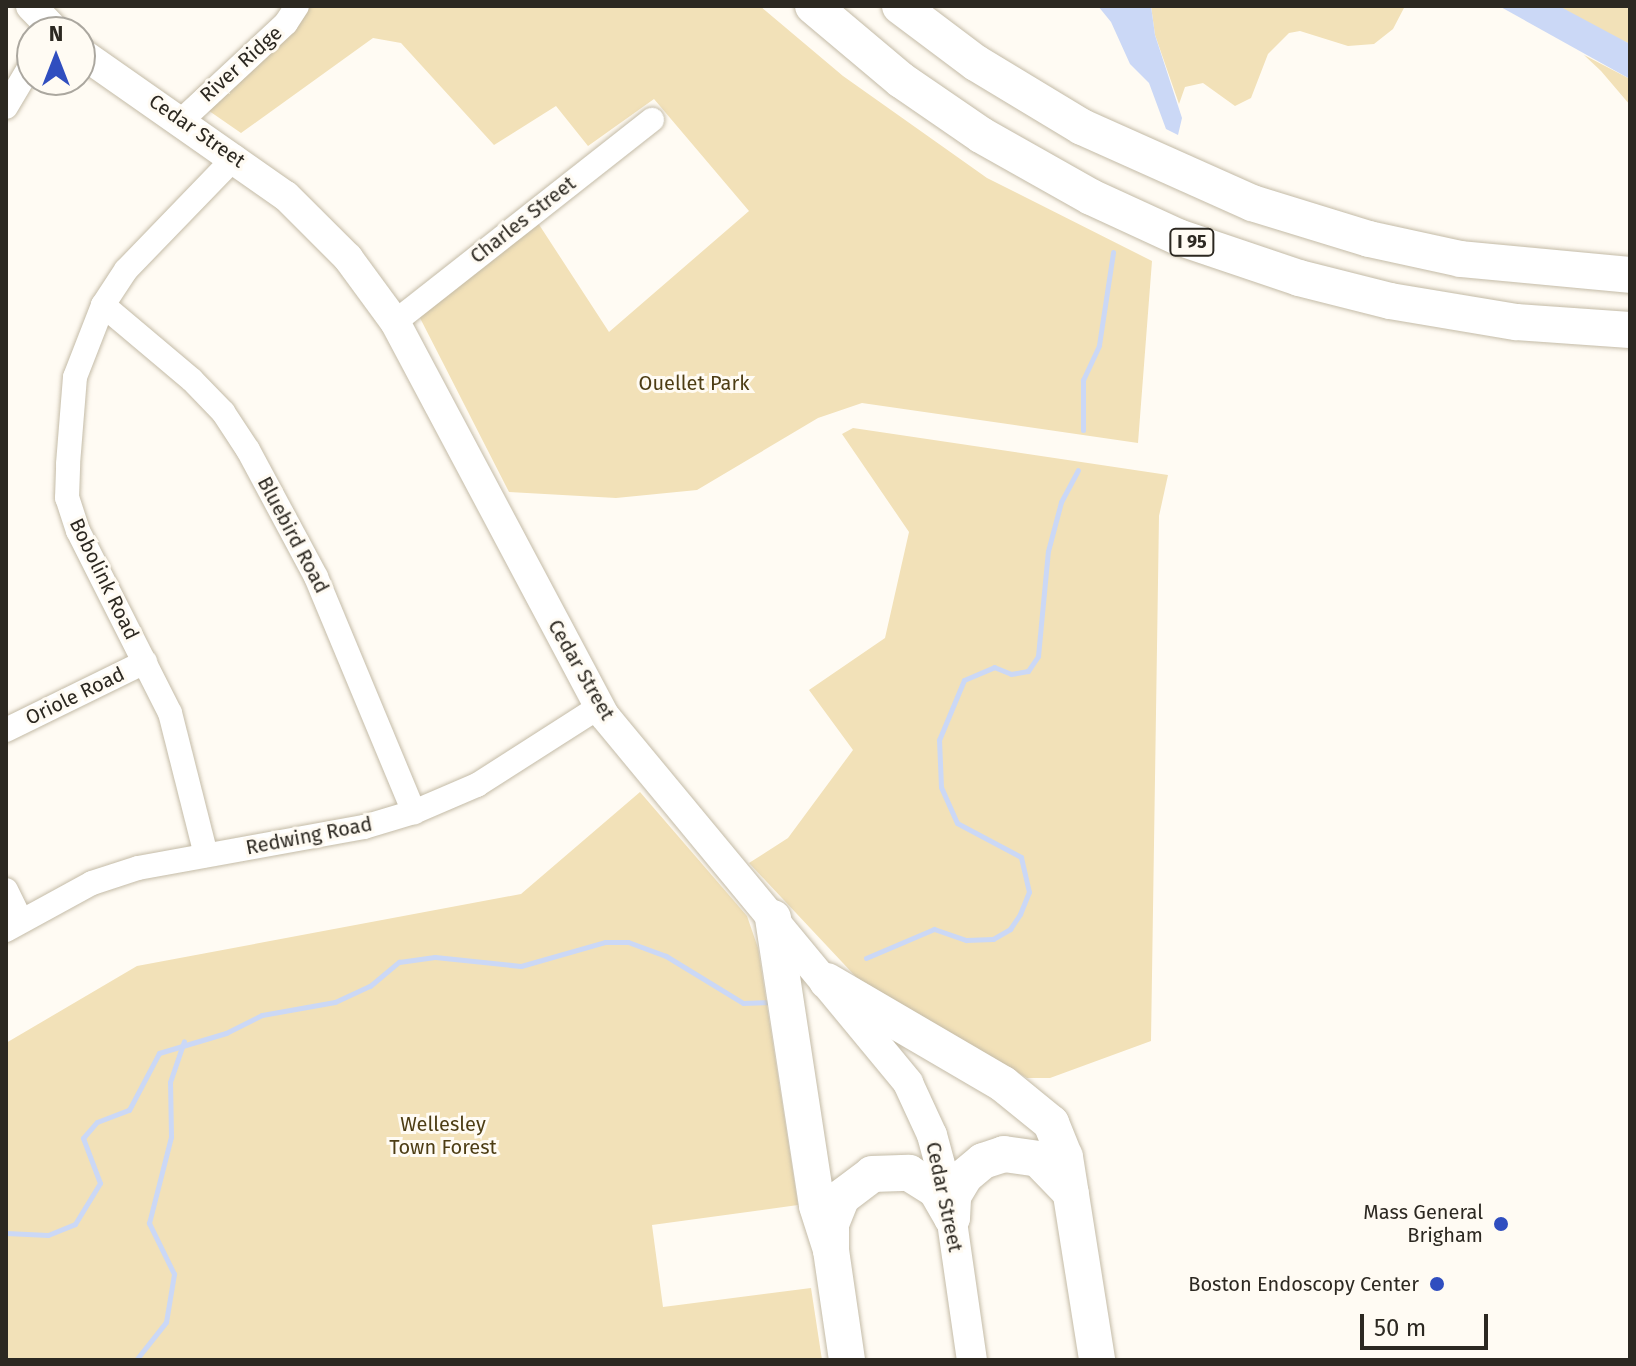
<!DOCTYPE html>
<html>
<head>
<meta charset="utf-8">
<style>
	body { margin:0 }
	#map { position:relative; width:1636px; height:1366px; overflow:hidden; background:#fffbf3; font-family:"Fira Sans",sans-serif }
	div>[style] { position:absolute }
	.green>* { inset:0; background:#f2e1b8 }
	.water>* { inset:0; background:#cbd8f6 }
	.stream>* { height:5px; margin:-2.5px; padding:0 2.5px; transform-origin:2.5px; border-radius:2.5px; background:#cbd8f6 }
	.roads { filter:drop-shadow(0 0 2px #c4bba7) drop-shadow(0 0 2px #c4bba7) }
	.minor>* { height:24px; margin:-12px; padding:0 12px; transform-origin:12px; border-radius:12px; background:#fff }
	.major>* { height:30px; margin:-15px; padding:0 15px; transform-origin:15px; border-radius:15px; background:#fff }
	.highway>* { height:36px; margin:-18px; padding:0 18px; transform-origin:18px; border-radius:18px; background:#fff }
	.dots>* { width:22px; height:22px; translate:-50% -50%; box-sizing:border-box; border:4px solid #fffbf3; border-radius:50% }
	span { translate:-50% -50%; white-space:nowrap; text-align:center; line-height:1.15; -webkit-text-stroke:6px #fffbf3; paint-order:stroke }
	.shield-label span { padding:2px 6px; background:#fffbf3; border:2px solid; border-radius:6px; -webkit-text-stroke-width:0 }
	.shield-label { font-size:18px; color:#2c2821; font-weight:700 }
	.street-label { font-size:20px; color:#2c2821 }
	.park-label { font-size:20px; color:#4d3d14 }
	.poi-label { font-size:20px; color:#2c2821 }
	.right { translate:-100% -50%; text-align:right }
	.frame { position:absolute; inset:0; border:8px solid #2c2821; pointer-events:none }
	.north { position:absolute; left:16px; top:16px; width:80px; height:80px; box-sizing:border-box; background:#fffbf3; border:2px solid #aba79f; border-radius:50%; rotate:0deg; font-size:22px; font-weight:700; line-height:32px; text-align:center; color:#2c2821 }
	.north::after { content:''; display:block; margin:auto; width:28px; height:36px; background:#304ebf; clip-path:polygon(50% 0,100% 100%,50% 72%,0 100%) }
	.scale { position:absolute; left:1360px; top:1314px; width:128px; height:36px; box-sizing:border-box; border:4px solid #2c2821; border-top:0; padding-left:10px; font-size:24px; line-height:28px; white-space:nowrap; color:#2c2821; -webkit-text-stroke:6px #fffbf3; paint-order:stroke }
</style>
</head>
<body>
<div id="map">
	<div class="green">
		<div style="clip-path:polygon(310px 6px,760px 6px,843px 76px,987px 178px,1152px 261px,1138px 443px,862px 403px,818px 418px,697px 490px,616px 498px,509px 492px,419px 316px,538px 223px,609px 332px,749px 211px,654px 99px,588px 146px,556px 106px,494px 145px,401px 43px,373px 38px,241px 133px,202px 106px,302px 19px)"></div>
		<div style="clip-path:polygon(1151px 6px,1405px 6px,1393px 29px,1374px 44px,1348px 46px,1300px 31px,1289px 33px,1268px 54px,1251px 98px,1235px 106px,1203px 83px,1185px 87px,1179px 104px,1155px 35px)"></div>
		<div style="clip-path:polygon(1559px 6px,1630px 6px,1630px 44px,1585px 23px)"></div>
		<div style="clip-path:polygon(1584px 55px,1630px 79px,1630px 105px,1601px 71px)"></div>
		<div style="clip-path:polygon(853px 428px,1168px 475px,1159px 516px,1151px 1041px,1050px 1078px,1027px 1078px,857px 978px,749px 863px,788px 838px,853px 750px,809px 690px,885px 638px,909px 532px,842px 434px)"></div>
		<div style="clip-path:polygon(640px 792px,747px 916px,758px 948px,798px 1205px,652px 1225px,663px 1307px,811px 1288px,822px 1360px,6px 1360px,6px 1043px,137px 966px,521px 894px)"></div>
	</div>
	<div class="water">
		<div style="clip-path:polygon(1098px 6px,1151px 6px,1155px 35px,1182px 118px,1178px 135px,1166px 129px,1149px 83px,1130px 64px,1111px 22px)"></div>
		<div style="clip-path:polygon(1499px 6px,1559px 6px,1630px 44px,1630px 79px)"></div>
	</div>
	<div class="stream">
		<div style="left:1083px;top:430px;width:50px;rotate:-90deg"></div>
		<div style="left:1083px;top:380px;width:38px;rotate:-65deg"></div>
		<div style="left:1099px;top:345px;width:94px;rotate:-81.4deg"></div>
		<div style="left:866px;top:958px;width:74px;rotate:-23.1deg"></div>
		<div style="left:934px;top:929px;width:34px;rotate:19deg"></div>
		<div style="left:966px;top:940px;width:27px;rotate:-2deg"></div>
		<div style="left:993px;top:939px;width:20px;rotate:-30deg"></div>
		<div style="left:1010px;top:929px;width:18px;rotate:-56deg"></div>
		<div style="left:1020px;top:914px;width:24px;rotate:-68deg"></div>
		<div style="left:1029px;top:892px;width:36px;rotate:-103deg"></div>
		<div style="left:1021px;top:857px;width:72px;rotate:-152deg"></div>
		<div style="left:957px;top:823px;width:39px;rotate:-114deg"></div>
		<div style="left:941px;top:787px;width:47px;rotate:-92.4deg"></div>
		<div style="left:939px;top:740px;width:65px;rotate:-67.4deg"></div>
		<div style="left:964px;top:680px;width:33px;rotate:-23deg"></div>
		<div style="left:994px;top:667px;width:18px;rotate:22deg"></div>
		<div style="left:1011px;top:674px;width:17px;rotate:-10deg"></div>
		<div style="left:1028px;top:671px;width:18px;rotate:-56deg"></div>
		<div style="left:1038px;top:656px;width:105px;rotate:-84.6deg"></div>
		<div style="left:1048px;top:551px;width:51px;rotate:-75.1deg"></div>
		<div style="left:1061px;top:502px;width:36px;rotate:-62deg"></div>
		<div style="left:6px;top:1233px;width:42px;rotate:2.7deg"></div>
		<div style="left:48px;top:1235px;width:29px;rotate:-22deg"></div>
		<div style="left:75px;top:1224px;width:48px;rotate:-58.6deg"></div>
		<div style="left:100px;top:1183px;width:48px;rotate:-110.7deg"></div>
		<div style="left:83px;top:1138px;width:21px;rotate:-49deg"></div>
		<div style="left:97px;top:1122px;width:34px;rotate:-21deg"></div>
		<div style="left:129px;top:1110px;width:64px;rotate:-62.2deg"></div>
		<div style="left:159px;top:1053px;width:70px;rotate:-16.6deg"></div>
		<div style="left:226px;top:1033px;width:40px;rotate:-26.6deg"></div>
		<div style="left:262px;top:1015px;width:74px;rotate:-10.1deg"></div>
		<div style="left:335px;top:1002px;width:38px;rotate:-25deg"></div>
		<div style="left:370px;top:986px;width:38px;rotate:-40deg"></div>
		<div style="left:399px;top:962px;width:36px;rotate:-8deg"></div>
		<div style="left:435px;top:957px;width:86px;rotate:6deg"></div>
		<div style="left:521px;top:966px;width:87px;rotate:-15.9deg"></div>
		<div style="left:605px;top:942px;width:23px"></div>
		<div style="left:628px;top:942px;width:40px;rotate:20.2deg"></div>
		<div style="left:666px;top:956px;width:90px;rotate:31.4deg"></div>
		<div style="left:743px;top:1003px;width:25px;rotate:-2deg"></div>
		<div style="left:136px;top:1360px;width:48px;rotate:-51.7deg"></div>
		<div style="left:166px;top:1322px;width:49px;rotate:-80.5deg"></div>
		<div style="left:174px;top:1274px;width:57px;rotate:-116.1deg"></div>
		<div style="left:149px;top:1223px;width:89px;rotate:-75.7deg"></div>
		<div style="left:171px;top:1137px;width:55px;rotate:-91deg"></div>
		<div style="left:170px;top:1082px;width:43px;rotate:-71.1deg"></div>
	</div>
	<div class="roads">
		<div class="minor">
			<div style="left:6px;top:107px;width:51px;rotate:-59.4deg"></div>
			<div style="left:182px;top:120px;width:142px;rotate:-43deg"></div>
			<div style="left:286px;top:23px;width:20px;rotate:-57deg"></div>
			<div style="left:103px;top:305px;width:116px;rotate:40.1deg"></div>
			<div style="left:192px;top:380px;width:45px;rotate:45.9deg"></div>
			<div style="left:223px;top:412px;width:45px;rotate:56.7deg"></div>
			<div style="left:248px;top:450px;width:144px;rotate:61.8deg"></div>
			<div style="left:316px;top:577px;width:255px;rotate:67.4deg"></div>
			<div style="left:395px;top:322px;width:327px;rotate:-38.2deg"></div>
			<div style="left:6px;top:730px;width:155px;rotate:-26.1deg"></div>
			<div style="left:206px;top:855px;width:146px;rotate:-104.2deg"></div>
			<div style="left:170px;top:713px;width:204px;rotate:-116.8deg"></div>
			<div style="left:78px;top:531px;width:35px;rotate:-108deg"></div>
			<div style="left:67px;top:498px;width:34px;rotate:-88deg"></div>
			<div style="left:68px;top:464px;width:87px;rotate:-85.4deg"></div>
			<div style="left:75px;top:377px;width:77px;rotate:-68.7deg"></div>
			<div style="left:103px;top:305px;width:42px;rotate:-56.7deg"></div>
			<div style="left:126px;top:270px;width:157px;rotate:-46deg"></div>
			<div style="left:6px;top:890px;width:34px;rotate:64deg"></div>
			<div style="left:6px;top:930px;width:98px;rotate:-28.7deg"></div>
			<div style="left:92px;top:883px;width:48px;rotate:-18.1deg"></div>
			<div style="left:138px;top:868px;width:230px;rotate:-10.3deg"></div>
			<div style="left:364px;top:827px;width:52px;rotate:-16.7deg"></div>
			<div style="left:414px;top:812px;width:69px;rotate:-23.2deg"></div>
			<div style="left:477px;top:785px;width:145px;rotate:-32.6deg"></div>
		</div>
		<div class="major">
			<div style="left:31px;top:6px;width:36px;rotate:46deg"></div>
			<div style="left:80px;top:52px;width:251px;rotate:35deg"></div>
			<div style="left:286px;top:196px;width:88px;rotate:45deg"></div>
			<div style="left:348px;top:258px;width:79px;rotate:53.7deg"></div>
			<div style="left:395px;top:322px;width:445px;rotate:62deg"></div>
			<div style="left:604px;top:715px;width:477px;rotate:50.4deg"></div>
			<div style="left:908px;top:1083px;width:57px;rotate:65.2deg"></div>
			<div style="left:932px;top:1135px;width:61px;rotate:74.8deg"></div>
			<div style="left:948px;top:1194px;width:168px;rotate:81.8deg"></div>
		</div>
		<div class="highway">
			<div style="left:813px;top:6px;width:115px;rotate:40.1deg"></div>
			<div style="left:901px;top:80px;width:97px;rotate:34.5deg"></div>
			<div style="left:981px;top:135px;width:126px;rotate:29.4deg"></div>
			<div style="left:1091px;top:197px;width:96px;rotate:24.7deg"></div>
			<div style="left:1178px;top:237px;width:128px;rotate:18.7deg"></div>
			<div style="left:1299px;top:278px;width:94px;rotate:14.2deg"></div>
			<div style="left:1390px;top:301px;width:128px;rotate:9.5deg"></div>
			<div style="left:1516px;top:322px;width:114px;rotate:4deg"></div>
			<div style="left:900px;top:6px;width:95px;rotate:36.9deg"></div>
			<div style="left:976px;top:63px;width:124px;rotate:31.1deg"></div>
			<div style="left:1082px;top:127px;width:186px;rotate:24.1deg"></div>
			<div style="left:1252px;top:203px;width:122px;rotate:17.1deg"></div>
			<div style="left:1369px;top:239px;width:94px;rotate:12.3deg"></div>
			<div style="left:1461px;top:259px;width:170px;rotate:5.4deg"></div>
			<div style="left:773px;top:918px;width:291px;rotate:81.3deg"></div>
			<div style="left:817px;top:1206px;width:46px;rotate:72.3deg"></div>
			<div style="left:827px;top:981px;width:204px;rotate:30.3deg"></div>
			<div style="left:1003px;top:1084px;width:62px;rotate:39.1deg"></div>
			<div style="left:1051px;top:1123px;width:37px;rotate:68deg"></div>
			<div style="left:1065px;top:1157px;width:206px;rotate:81deg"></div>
			<div style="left:952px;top:1218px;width:22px;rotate:-87deg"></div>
			<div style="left:953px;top:1196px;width:23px;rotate:-59deg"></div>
			<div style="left:965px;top:1176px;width:23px;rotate:-40deg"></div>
			<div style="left:983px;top:1161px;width:22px;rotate:-18deg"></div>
			<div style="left:1004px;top:1154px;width:34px;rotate:8deg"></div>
			<div style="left:1038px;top:1159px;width:47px;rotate:45.9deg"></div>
			<div style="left:847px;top:1360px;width:111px;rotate:-98.3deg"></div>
			<div style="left:831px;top:1250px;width:26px;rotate:-90deg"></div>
			<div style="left:831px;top:1224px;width:29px;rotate:-68deg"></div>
			<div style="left:842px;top:1197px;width:38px;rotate:-37deg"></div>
			<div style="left:872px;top:1174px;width:37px;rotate:-2deg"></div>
			<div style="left:909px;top:1173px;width:32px;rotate:32deg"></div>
			<div style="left:936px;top:1190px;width:32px;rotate:60deg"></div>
		</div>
	</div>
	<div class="dots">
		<div style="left:1501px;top:1224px;background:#304ebf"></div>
		<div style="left:1437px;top:1284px;background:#304ebf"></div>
	</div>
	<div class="shield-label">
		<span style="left:1192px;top:242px">I 95</span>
	</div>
	<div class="street-label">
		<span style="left:241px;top:64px;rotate:-42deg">River Ridge</span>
		<span style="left:197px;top:131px;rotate:35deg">Cedar Street</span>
		<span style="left:523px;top:220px;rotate:-38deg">Charles Street</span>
		<span style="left:293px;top:535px;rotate:62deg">Bluebird Road</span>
		<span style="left:104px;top:579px;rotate:64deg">Bobolink Road</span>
		<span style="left:581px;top:670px;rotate:60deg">Cedar Street</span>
		<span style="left:75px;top:696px;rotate:-26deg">Oriole Road</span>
		<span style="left:309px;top:836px;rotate:-11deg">Redwing Road</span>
		<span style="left:944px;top:1197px;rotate:78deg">Cedar Street</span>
	</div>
	<div class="park-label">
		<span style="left:694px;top:383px">Ouellet Park</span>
		<span style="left:443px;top:1136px">Wellesley<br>Town Forest</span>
	</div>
	<div class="poi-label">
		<span class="right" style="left:1483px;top:1224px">Mass General<br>Brigham</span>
		<span class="right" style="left:1419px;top:1284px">Boston Endoscopy Center</span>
	</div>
	<div class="frame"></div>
	<div class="north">N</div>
	<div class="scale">50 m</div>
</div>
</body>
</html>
